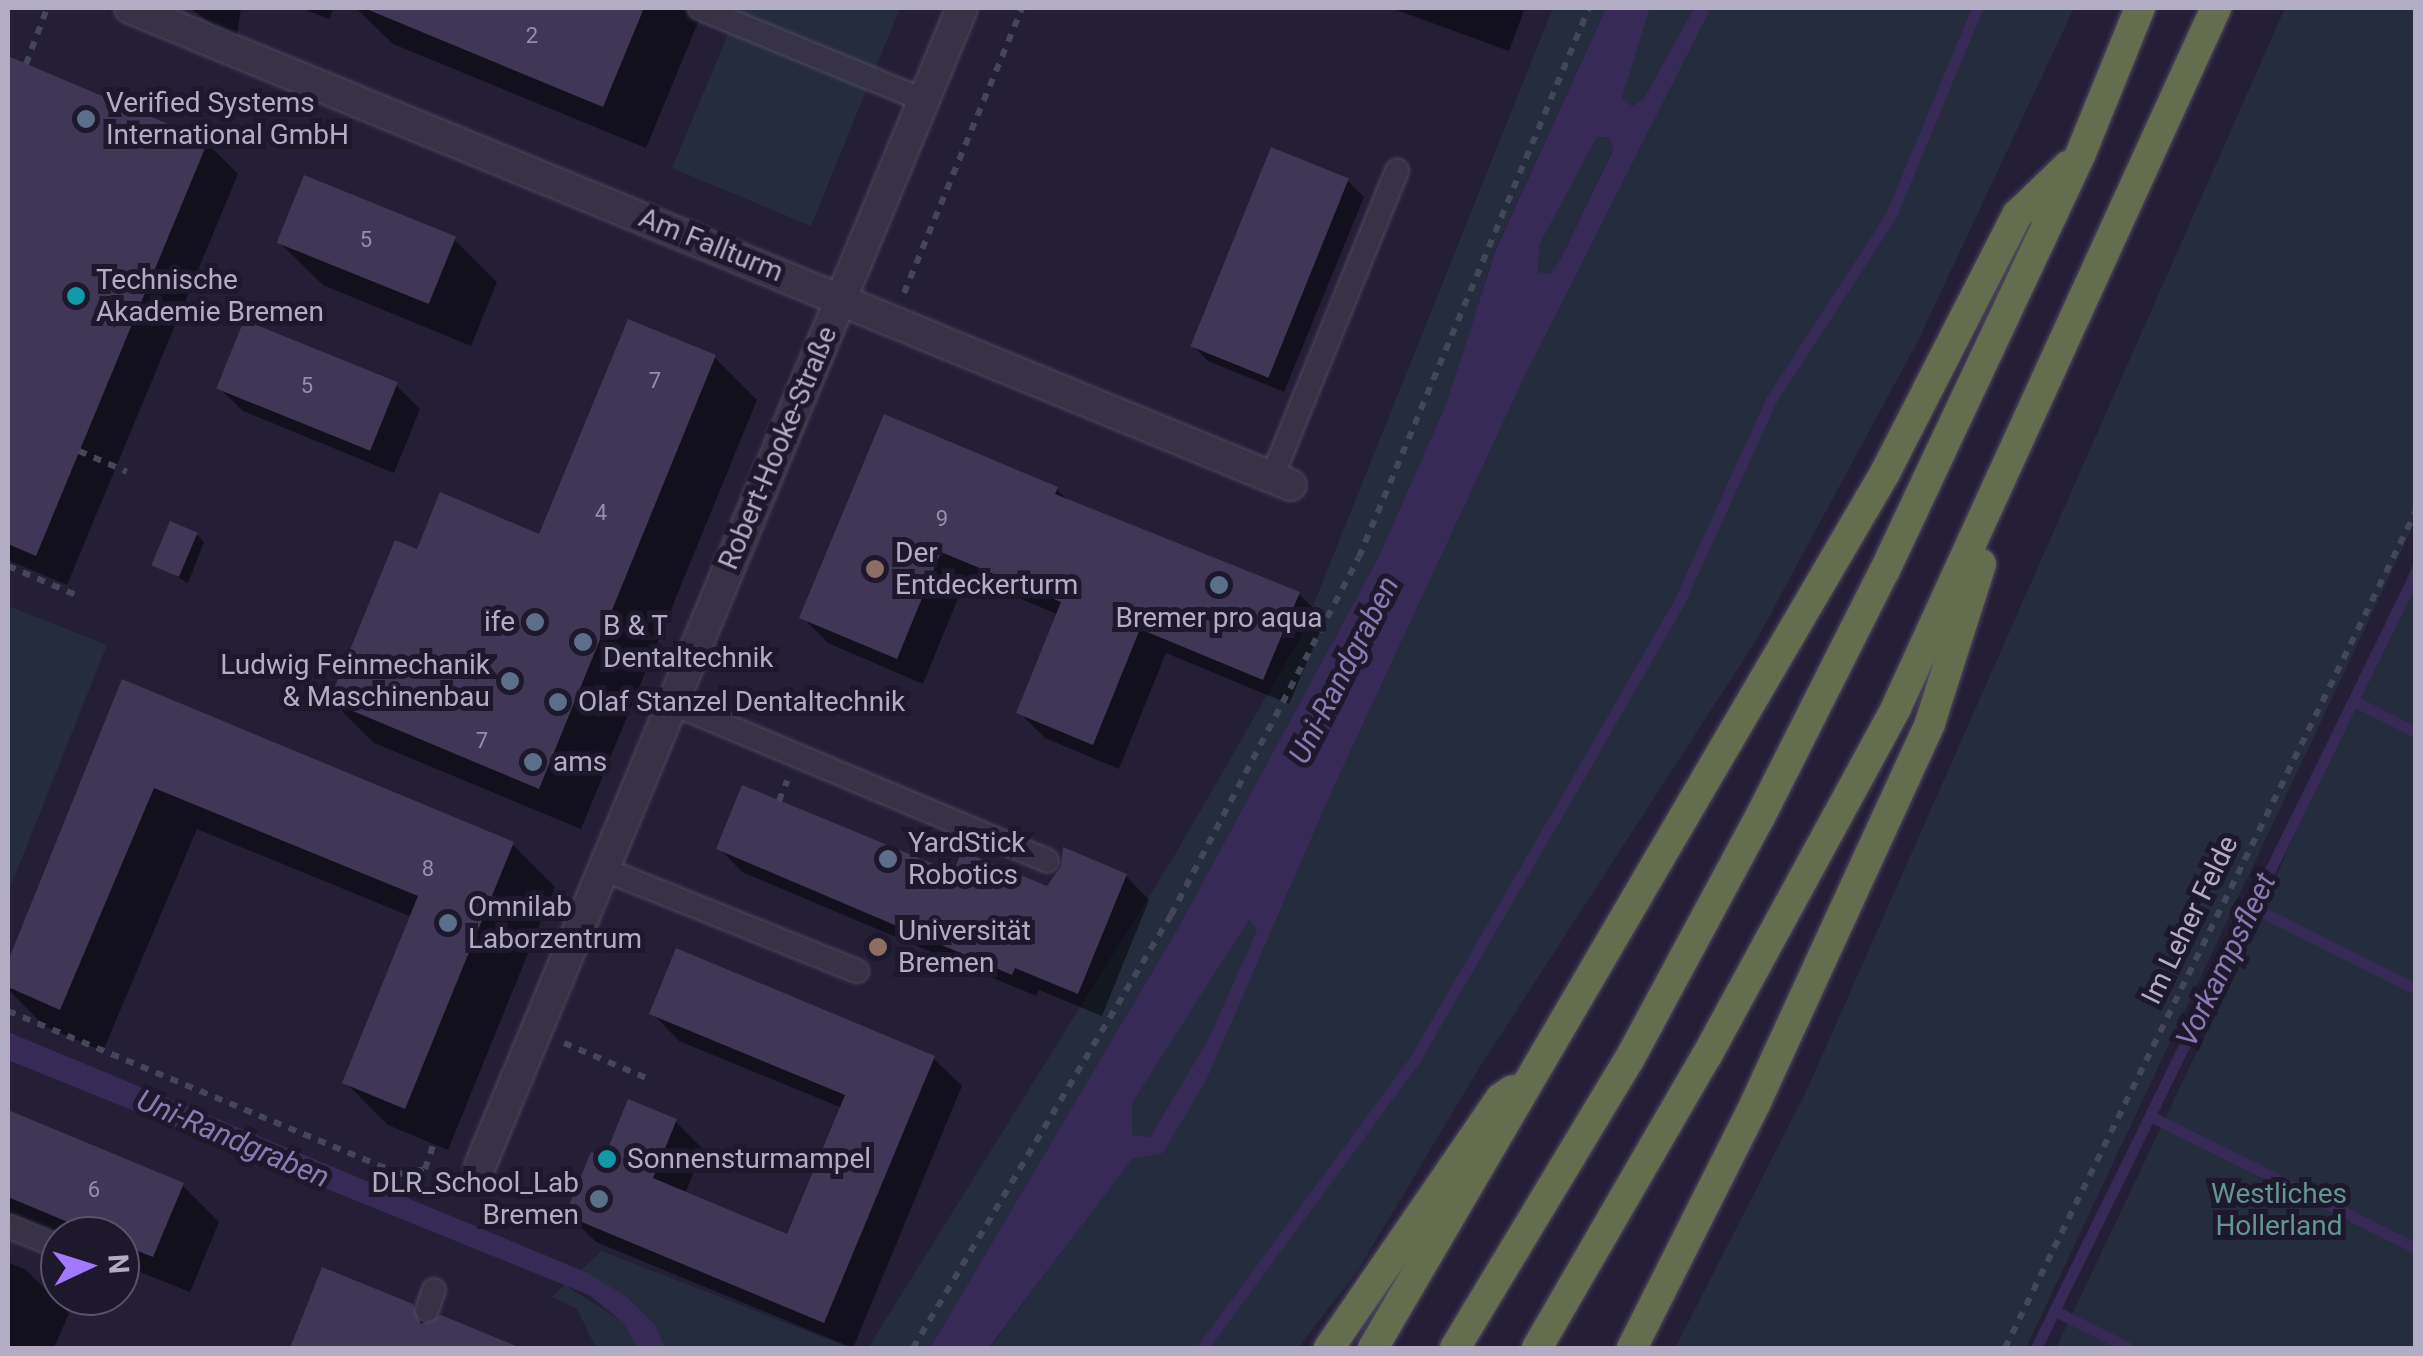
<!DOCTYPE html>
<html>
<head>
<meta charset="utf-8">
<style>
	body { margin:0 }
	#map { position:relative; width:2423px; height:1356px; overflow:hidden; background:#251e37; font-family:Roboto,sans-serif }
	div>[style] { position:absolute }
	.green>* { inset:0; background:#242c3d }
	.water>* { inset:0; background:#372a56 }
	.shadow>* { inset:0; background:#0007 }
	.stream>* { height:11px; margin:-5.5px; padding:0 5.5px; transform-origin:5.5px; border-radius:5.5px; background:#372a56 }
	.building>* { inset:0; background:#3f3755; transform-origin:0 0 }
	.path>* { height:6px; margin-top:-3px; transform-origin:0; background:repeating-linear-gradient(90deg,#434759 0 8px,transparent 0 16px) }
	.roads { filter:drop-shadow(0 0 2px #504960) drop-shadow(0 0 2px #504960) }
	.lane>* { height:22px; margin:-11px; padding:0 11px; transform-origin:11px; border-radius:11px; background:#383247 }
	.street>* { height:30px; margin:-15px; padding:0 15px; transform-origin:15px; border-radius:15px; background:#383247 }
	.highway>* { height:30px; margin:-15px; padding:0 15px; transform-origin:15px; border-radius:15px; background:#646e4e }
	.dots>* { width:28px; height:28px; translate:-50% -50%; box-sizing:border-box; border:5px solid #1d182c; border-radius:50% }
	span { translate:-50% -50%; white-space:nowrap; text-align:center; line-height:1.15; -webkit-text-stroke:10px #1d182c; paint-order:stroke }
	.number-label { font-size:22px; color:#968fa9 }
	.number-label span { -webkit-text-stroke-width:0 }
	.poi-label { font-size:28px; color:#b3acc5 }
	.left { translate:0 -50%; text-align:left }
	.right { translate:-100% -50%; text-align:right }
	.street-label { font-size:28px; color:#b3acc5 }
	.park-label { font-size:28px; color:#639592 }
	.water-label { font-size:30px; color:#8a7ab3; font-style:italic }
	.frame { position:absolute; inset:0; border:10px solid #b3acc5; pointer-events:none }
	.north { position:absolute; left:40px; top:1216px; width:100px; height:100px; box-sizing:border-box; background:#1d182c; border:2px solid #595369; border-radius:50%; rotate:86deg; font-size:28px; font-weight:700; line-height:40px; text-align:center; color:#b3acc5 }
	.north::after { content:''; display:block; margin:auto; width:35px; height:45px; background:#a279fc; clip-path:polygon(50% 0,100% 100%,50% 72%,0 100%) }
</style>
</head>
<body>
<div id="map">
	<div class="green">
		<div style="clip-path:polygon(739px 8px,900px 8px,811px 226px,672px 168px)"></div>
		<div style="clip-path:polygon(1553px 8px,1606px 8px,1496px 248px,1445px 408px,1378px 558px,1178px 928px,930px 1348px,868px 1348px,1176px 853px,1300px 638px)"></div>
		<div style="clip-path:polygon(1650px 8px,1694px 8px,1644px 98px,1632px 106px,1621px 99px)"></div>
		<div style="clip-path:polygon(1711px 8px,2074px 8px,1919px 339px,1757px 639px,1478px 1070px,1357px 1272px,1298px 1348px,990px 1348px,1132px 1158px,1207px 1079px,1332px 791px,1523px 380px)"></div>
		<div style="clip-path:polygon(2285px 8px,2415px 8px,2415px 522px,2026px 1348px,1675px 1348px,1806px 1092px)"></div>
		<div style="clip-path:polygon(1597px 137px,1610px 138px,1613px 149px,1560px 260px,1550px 275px,1537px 272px,1538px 245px)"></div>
		<div style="clip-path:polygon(2415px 559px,2415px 1348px,2056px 1348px,2229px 984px)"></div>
		<div style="clip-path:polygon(8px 606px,107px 645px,8px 893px)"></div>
		<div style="clip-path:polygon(1249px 920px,1257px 930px,1207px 1043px,1150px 1137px,1132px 1135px,1131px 1103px)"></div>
		<div style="clip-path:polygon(602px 1251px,850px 1348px,665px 1348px,657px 1327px,627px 1297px,581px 1270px)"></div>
		<div style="clip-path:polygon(565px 1285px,626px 1324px,637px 1348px,596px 1348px,577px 1309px,552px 1297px)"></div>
	</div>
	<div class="water">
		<div style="clip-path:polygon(evenodd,1606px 8px,1650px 8px,1622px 98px,1632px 106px,1644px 98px,1694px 8px,1711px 8px,1523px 380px,1332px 791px,1207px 1079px,1163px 1153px,1132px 1159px,989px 1348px,930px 1348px,1178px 928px,1378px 558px,1445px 407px,1496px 249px,1606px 8px,1597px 137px,1610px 138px,1613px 150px,1560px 260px,1550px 274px,1538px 272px,1539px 245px,1597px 137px,1606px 8px,1249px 920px,1257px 930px,1207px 1042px,1150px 1137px,1132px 1135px,1132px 1103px,1249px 920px)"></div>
		<div style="clip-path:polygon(8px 1032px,588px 1273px,627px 1297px,657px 1327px,665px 1348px,637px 1348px,625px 1324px,589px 1295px,8px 1060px)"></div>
	</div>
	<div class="shadow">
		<div style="clip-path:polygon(190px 8px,241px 8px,237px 35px,226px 35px)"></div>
		<div style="clip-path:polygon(301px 8px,334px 8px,329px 19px)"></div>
		<div style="clip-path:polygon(356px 8px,704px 8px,646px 148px,393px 44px)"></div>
		<div style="clip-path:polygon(1391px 8px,1525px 8px,1509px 51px)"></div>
		<div style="clip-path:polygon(8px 59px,207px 143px,238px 174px,67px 585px,8px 560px)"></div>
		<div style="clip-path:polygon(1348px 181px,1364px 197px,1284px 392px,1208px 361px,1192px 345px)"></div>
		<div style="clip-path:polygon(454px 239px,497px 282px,471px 346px,323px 285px,280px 243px)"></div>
		<div style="clip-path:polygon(715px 358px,757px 400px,581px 829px,374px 743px,332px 701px,418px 552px,540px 537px)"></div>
		<div style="clip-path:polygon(396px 385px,420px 409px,394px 473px,243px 411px,219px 388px)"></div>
		<div style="clip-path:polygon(1056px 489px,1070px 502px,1299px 594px,1325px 620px,1289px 704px,1166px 653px,1119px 769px,1045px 738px,1019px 712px,1059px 615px,967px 576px,923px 684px,828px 643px,802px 617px)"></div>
		<div style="clip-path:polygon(197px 535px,204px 542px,188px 583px,155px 565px)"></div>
		<div style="clip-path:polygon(123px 682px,512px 844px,555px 887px,448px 1150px,388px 1125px,345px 1082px,412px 917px,197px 829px,103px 1051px,44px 1026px,8px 989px,8px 968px)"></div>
		<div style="clip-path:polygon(719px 848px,1048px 889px,1126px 876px,1149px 900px,1102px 1016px,1039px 990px,1036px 996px,742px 872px)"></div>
		<div style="clip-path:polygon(652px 1013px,934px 1059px,962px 1086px,853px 1348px,596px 1242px,568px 1215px,606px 1161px,675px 1121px,703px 1149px,685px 1194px,788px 1237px,842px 1108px,679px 1041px)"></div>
		<div style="clip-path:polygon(8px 1113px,182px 1185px,219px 1222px,190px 1292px,120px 1264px,120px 1236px,60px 1236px,8px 1217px)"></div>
		<div style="clip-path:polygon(8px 1262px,26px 1270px,69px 1313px,54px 1348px,8px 1348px)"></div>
		<div style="clip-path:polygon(324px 1270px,412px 1306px,429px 1323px,441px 1318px,518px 1348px,292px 1348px)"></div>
	</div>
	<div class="stream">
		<div style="left:2354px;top:701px;width:69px;rotate:26.6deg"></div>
		<div style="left:2256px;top:909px;width:179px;rotate:26.6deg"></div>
		<div style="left:2152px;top:1117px;width:295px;rotate:26.4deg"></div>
		<div style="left:2055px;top:1311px;width:83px;rotate:26.6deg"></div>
		<div style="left:1202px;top:1348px;width:359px;rotate:-53.6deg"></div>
		<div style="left:1415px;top:1059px;width:273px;rotate:-59.9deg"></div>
		<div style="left:1552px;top:823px;width:255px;rotate:-60.1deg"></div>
		<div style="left:1679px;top:602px;width:222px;rotate:-65.5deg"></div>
		<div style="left:1771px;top:400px;width:221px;rotate:-57deg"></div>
		<div style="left:1891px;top:215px;width:224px;rotate:-67.4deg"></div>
		<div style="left:2036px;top:1348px;width:864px;rotate:-63.91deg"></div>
	</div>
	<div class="building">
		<div style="clip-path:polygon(364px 8px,644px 8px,603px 107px)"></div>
		<div style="clip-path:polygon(8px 56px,208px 141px,36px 556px,8px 544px)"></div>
		<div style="left:1271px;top:147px;width:84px;height:215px;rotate:22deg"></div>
		<div style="left:304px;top:175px;width:164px;height:73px;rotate:22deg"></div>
		<div style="clip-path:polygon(628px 319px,716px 355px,539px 789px,329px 701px,395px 540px,417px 549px,440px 492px,539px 534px)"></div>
		<div style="left:244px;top:320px;width:166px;height:74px;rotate:22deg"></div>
		<div style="clip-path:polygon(884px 414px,1058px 487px,1055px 494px,1300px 592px,1263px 680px,1140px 629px,1093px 745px,1016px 713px,1061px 602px,941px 552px,897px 659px,799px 618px)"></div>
		<div style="left:170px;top:521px;width:30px;height:48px;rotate:23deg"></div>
		<div style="clip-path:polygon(122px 679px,514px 842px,405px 1109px,342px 1083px,418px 896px,154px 788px,60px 1010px,8px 987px,8px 961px)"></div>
		<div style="clip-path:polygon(742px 785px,953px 872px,962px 851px,1047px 886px,1061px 866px,1063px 847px,1127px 874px,1078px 994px,1015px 968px,1012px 975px,716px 849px)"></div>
		<div style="clip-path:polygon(676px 948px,935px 1056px,824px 1323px,565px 1215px,591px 1152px,604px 1158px,628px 1099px,677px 1119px,653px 1178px,787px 1234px,845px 1095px,649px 1014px)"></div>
		<div style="clip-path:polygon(8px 1110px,184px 1183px,153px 1257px,120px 1244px,120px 1236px,101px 1236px,8px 1197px)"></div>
		<div style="clip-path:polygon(322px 1267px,413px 1304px,421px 1324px,441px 1315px,521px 1348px,290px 1348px)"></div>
	</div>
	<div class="path">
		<div style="left:26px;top:64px;width:60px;rotate:-69.4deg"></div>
		<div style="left:904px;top:293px;width:308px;rotate:-67.5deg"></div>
		<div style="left:79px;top:451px;width:52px;rotate:23.6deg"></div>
		<div style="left:8px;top:566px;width:74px;rotate:23.1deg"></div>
		<div style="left:779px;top:801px;width:22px;rotate:-68deg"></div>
		<div style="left:8px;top:1011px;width:425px;rotate:22.6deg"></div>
		<div style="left:400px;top:1174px;width:25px;rotate:-11deg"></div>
		<div style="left:425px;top:1169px;width:24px;rotate:-71deg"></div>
		<div style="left:564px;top:1043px;width:92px;rotate:23deg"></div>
		<div style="left:913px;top:1348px;width:504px;rotate:-59.21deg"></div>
		<div style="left:1171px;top:915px;width:404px;rotate:-62.3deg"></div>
		<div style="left:1359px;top:557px;width:595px;rotate:-67.27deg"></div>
		<div style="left:2005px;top:1348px;width:932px;rotate:-63.85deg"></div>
	</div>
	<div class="roads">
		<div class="lane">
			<div style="left:699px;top:8px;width:242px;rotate:22.3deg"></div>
			<div style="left:1272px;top:477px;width:331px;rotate:-67.8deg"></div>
			<div style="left:672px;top:703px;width:407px;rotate:22.8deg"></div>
			<div style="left:603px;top:869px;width:274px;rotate:21.9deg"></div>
			<div style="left:8px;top:1226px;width:56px;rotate:22deg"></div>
			<div style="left:120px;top:1272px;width:1px;rotate:45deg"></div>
			<div style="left:427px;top:1310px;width:21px;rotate:-71deg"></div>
		</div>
		<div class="street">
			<div style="left:130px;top:8px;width:1255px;rotate:22.34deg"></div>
			<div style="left:480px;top:1166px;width:1254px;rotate:-67.4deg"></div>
		</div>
		<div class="highway">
			<div style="left:1329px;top:1348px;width:303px;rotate:-55.5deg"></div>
			<div style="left:1501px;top:1098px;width:14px;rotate:-34deg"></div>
			<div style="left:1373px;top:1348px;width:1016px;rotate:-59.67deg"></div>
			<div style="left:1886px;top:471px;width:288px;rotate:-62.9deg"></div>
			<div style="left:2017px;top:215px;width:71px;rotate:-43.9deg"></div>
			<div style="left:1455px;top:1348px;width:336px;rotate:-58.9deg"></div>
			<div style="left:1629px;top:1060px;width:276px;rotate:-61.7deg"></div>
			<div style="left:1760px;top:817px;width:275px;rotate:-63.2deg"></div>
			<div style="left:1884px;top:572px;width:463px;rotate:-64.8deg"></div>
			<div style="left:2081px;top:153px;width:157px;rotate:-67.9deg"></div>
			<div style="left:1537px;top:1348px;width:337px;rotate:-59.9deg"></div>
			<div style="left:1706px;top:1057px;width:397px;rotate:-61.4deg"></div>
			<div style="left:1896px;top:708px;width:770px;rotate:-65.43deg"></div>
			<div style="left:1632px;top:1348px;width:275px;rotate:-63.2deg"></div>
			<div style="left:1756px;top:1102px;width:417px;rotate:-65.3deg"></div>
			<div style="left:1930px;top:723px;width:167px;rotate:-72.2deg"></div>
		</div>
	</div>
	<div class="dots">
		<div style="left:86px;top:119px;background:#5c6f8a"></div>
		<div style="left:76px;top:296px;background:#0f9aa8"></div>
		<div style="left:875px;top:569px;background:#8d6e63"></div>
		<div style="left:1219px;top:585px;background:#5c6f8a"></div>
		<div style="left:535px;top:622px;background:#5c6f8a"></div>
		<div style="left:583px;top:642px;background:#5c6f8a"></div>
		<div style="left:510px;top:681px;background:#5c6f8a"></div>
		<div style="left:558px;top:702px;background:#5c6f8a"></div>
		<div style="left:533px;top:762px;background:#5c6f8a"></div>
		<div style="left:888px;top:859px;background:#5c6f8a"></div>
		<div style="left:448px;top:923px;background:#5c6f8a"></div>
		<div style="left:878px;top:947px;background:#8d6e63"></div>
		<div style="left:607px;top:1159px;background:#0f9aa8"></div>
		<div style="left:599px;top:1199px;background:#5c6f8a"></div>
	</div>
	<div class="number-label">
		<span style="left:532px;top:36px">2</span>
		<span style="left:366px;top:240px">5</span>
		<span style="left:655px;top:381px">7</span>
		<span style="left:307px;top:386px">5</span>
		<span style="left:601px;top:513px">4</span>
		<span style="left:942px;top:519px">9</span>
		<span style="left:482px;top:741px">7</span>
		<span style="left:428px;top:869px">8</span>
		<span style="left:94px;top:1190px">6</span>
	</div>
	<div class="poi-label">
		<span class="left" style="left:106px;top:119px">Verified Systems<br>International GmbH</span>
		<span class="left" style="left:96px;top:296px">Technische<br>Akademie Bremen</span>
		<span class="left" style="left:895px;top:569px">Der<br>Entdeckerturm</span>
		<span style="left:1219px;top:618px">Bremer pro aqua</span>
		<span class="right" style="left:515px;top:622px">ife</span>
		<span class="left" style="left:603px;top:642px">B &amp; T<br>Dentaltechnik</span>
		<span class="right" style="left:490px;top:681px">Ludwig Feinmechanik<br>&amp; Maschinenbau</span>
		<span class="left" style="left:578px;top:702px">Olaf Stanzel Dentaltechnik</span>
		<span class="left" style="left:553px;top:762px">ams</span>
		<span class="left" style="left:908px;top:859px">YardStick<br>Robotics</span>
		<span class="left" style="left:468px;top:923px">Omnilab<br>Laborzentrum</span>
		<span class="left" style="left:898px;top:947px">Universität<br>Bremen</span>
		<span class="left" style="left:627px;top:1159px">Sonnensturmampel</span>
		<span class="right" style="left:579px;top:1199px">DLR_School_Lab<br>Bremen</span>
	</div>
	<div class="street-label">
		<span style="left:711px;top:245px;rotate:22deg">Am Fallturm</span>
		<span style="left:778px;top:448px;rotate:-67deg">Robert-Hooke-Straße</span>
		<span style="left:2190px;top:920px;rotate:-64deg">Im Leher Felde</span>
	</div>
	<div class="park-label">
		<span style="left:2279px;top:1210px">Westliches<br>Hollerland</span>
	</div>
	<div class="water-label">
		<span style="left:1344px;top:670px;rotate:-63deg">Uni-Randgraben</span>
		<span style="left:2226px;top:960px;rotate:-64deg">Vorkampsfleet</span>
		<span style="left:233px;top:1139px;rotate:23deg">Uni-Randgraben</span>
	</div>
	<div class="frame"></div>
	<div class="north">N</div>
</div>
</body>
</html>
